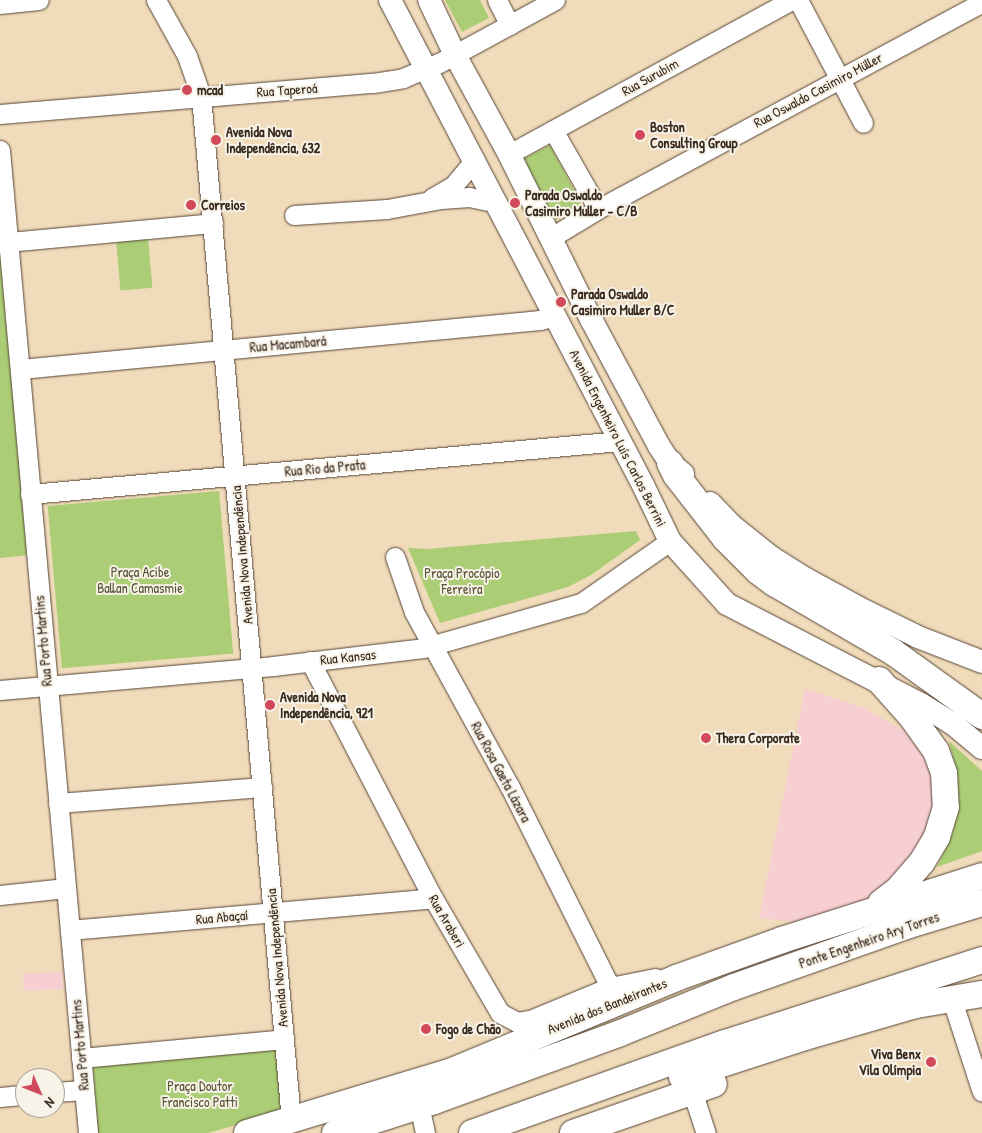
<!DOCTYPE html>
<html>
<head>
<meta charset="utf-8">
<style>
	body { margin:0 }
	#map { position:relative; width:982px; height:1133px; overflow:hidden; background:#f0dbbb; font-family:"Patrick Hand",sans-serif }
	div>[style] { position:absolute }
	.built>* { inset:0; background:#f7cfd2; transform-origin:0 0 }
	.green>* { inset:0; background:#abcd75; transform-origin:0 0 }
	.roads { filter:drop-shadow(0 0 1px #564536) drop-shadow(0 0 1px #564536) }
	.minor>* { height:19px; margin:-9.5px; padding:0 9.5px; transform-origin:9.5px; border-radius:9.5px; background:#fff }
	.major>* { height:22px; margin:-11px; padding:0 11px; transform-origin:11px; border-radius:11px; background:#fff }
	.highway>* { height:26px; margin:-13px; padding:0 13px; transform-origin:13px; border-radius:13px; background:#fff }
	.dots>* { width:14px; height:14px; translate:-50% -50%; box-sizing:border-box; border:2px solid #f7f3e8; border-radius:50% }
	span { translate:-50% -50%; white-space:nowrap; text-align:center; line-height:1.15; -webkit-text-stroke:4px #f7f3e8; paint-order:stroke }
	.street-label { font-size:14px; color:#3b2a1e }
	.poi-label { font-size:14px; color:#3b2a1e; font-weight:700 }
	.left { translate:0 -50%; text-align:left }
	.right { translate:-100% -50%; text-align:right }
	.park-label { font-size:14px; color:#575334 }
	.north { position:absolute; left:15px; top:1068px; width:50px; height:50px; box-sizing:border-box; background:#f7f3e8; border:1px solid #aca397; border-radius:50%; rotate:134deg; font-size:14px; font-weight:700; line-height:20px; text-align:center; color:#3b2a1e }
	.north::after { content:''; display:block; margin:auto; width:18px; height:22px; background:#d1495b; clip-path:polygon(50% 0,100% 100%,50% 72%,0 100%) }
</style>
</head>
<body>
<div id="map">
	<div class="built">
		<div style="clip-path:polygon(805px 689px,864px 708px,903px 730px,924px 758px,937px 786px,924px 846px,880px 895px,807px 923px,759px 918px)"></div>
		<div style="left:62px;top:972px;width:17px;height:39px;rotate:87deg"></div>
	</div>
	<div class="green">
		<div style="clip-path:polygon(445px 0,480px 0,489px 18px,462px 32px)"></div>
		<div style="left:550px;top:145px;width:69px;height:30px;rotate:62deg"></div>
		<div style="clip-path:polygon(0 218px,29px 555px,0 558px)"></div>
		<div style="left:148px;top:238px;width:50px;height:32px;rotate:85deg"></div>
		<div style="left:219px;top:491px;width:163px;height:172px;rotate:85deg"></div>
		<div style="clip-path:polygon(636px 531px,640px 540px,591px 575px,568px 587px,440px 623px,408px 548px,427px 549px)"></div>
		<div style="clip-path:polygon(949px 741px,982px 771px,982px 851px,937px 867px,953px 832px,958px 806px,957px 774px)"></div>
		<div style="clip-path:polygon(276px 1047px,283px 1112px,208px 1133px,98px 1133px,93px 1064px)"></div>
	</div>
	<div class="roads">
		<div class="minor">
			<div style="left:156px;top:0;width:64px;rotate:61deg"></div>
			<div style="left:187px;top:56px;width:42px;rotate:70.7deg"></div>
			<div style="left:201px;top:96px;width:1028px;rotate:84.98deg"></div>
			<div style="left:497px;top:0;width:28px;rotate:63deg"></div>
			<div style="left:798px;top:0;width:139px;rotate:62.1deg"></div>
			<div style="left:0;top:4px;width:39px;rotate:-6deg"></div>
			<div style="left:0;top:114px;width:374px;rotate:-4.8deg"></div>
			<div style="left:373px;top:83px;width:30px;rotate:-9deg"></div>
			<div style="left:403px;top:78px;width:39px;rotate:-23deg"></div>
			<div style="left:439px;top:63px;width:132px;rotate:-28.5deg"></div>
			<div style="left:553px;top:130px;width:91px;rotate:60.3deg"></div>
			<div style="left:0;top:150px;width:987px;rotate:84.88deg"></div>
			<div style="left:509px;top:154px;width:321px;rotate:-28.6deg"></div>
			<div style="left:432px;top:198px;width:24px;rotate:-30deg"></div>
			<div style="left:453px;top:186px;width:34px;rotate:-50deg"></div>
			<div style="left:294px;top:215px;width:93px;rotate:-3.7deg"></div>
			<div style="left:387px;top:209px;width:55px;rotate:-10.5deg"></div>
			<div style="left:441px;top:199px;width:28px;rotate:-4deg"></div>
			<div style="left:469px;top:197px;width:29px;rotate:12deg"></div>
			<div style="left:550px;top:238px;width:56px;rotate:-31.1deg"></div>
			<div style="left:598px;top:209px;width:436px;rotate:-28.3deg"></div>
			<div style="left:8px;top:242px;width:206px;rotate:-5.3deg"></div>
			<div style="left:20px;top:369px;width:522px;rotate:-5.38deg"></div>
			<div style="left:540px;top:320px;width:16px;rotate:-15deg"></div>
			<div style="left:30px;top:494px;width:592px;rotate:-5.13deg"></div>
			<div style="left:395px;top:557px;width:58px;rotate:70.9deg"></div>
			<div style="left:414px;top:612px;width:200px;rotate:61.3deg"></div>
			<div style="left:510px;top:787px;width:224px;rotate:63.4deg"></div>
			<div style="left:310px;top:661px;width:267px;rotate:62.6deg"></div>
			<div style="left:433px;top:898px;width:133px;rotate:59.8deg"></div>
			<div style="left:500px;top:1013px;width:19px;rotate:28deg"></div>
			<div style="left:517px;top:1022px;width:13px;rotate:-9deg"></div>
			<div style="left:530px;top:1020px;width:87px;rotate:-22.4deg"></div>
			<div style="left:610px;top:987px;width:46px;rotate:-11.3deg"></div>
			<div style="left:0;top:690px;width:274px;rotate:-5deg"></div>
			<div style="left:273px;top:666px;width:151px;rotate:-6.8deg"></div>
			<div style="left:423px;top:648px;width:164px;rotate:-15.9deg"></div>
			<div style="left:581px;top:603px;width:108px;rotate:-34.9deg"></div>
			<div style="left:58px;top:803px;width:205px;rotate:-4.5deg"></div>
			<div style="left:0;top:895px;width:66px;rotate:-6.1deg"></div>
			<div style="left:70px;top:930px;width:364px;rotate:-5deg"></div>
			<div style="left:954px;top:1006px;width:90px;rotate:72deg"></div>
			<div style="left:81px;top:1058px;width:204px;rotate:-5.3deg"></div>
			<div style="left:55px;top:1092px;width:29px;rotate:-4deg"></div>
			<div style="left:688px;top:1093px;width:13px;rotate:51deg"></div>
			<div style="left:696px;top:1103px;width:32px;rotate:72deg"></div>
			<div style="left:417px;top:1095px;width:39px;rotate:78deg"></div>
			<div style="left:0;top:1097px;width:25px;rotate:-5deg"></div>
		</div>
		<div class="major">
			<div style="left:390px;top:0;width:547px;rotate:62.45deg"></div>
			<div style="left:643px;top:485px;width:62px;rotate:64.3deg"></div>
			<div style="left:670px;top:541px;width:85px;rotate:47.9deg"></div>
			<div style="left:727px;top:604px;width:218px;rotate:27.3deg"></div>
			<div style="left:921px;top:704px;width:36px;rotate:32deg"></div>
			<div style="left:952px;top:723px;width:39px;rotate:40deg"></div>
			<div style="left:429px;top:0;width:61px;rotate:64.7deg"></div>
			<div style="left:455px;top:55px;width:113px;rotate:61.4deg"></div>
			<div style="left:509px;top:154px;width:186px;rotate:63.6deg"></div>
			<div style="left:592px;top:321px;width:142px;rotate:61.8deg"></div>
			<div style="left:659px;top:446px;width:20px;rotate:57deg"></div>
			<div style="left:670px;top:463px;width:17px;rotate:40deg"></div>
			<div style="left:710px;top:503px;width:30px;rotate:46deg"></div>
			<div style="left:731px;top:525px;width:51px;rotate:38.7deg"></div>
			<div style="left:771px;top:557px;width:41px;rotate:32.2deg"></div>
			<div style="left:806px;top:579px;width:67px;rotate:28.5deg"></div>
			<div style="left:865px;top:611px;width:59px;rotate:26.1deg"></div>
			<div style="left:918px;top:637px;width:69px;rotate:21.3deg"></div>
		</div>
		<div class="highway">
			<div style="left:670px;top:463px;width:13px;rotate:63deg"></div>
			<div style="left:676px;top:475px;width:80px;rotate:52.1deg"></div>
			<div style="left:725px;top:538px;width:47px;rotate:45deg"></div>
			<div style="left:758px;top:571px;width:20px;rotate:37deg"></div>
			<div style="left:774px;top:583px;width:138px;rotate:30.1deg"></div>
			<div style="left:893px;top:652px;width:110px;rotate:35.7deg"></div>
			<div style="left:879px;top:680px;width:48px;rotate:48.4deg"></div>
			<div style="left:911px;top:716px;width:43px;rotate:54.5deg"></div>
			<div style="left:936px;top:751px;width:23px;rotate:70deg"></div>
			<div style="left:944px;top:773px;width:34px;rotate:87deg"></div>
			<div style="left:946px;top:807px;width:31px;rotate:107deg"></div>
			<div style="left:937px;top:837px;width:29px;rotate:121deg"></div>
			<div style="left:922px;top:862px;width:37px;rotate:131deg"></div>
			<div style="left:898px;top:890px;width:21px;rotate:143deg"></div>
			<div style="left:682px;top:1077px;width:129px;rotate:-18deg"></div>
			<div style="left:805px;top:1037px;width:116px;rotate:-16.1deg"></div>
			<div style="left:916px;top:1005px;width:67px;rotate:-9.5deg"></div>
			<div style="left:247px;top:1133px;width:214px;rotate:-16.8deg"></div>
			<div style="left:452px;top:1071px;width:243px;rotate:-22.5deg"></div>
			<div style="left:676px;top:978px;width:113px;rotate:-19.7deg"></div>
			<div style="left:782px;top:940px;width:210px;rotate:-17.7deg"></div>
			<div style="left:335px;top:1133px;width:104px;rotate:-17.9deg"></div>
			<div style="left:434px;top:1101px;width:196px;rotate:-20deg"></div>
			<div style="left:618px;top:1034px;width:125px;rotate:-22.1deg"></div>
			<div style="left:734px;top:987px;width:186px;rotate:-19.5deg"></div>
			<div style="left:909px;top:925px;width:76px;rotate:-16.8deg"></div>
			<div style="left:472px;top:1133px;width:269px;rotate:-19.6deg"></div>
			<div style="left:725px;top:1043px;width:270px;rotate:-17.9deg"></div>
			<div style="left:573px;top:1133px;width:149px;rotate:-19.2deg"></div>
		</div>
	</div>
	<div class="dots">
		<div style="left:187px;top:90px;background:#d1495b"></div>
		<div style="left:640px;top:135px;background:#d1495b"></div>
		<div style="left:216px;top:140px;background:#d1495b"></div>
		<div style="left:515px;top:203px;background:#d1495b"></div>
		<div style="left:191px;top:205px;background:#d1495b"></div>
		<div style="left:561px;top:302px;background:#d1495b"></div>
		<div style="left:270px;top:705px;background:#d1495b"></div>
		<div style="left:706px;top:738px;background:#d1495b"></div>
		<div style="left:426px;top:1029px;background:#d1495b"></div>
		<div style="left:931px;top:1062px;background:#d1495b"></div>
	</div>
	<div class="street-label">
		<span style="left:650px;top:77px;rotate:-29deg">Rua Surubim</span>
		<span style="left:287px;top:90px;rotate:-4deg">Rua Taperoá</span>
		<span style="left:818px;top:90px;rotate:-28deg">Rua Oswaldo Casimiro Müller</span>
		<span style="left:288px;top:344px;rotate:-5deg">Rua Macambará</span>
		<span style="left:618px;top:438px;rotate:63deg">Avenida Engenheiro Luís Carlos Berrini</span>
		<span style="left:325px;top:468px;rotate:-5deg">Rua Rio da Prata</span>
		<span style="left:242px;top:555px;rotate:-95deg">Avenida Nova Independência</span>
		<span style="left:43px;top:641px;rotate:-95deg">Rua Porto Martins</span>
		<span style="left:348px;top:657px;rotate:-6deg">Rua Kansas</span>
		<span style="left:501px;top:772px;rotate:62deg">Rua Rosa Gaeta Lázara</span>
		<span style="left:222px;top:917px;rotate:-5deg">Rua Abaçaí</span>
		<span style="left:447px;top:921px;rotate:60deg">Rua Araberi</span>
		<span style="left:869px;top:940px;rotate:-19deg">Ponte Engenheiro Ary Torres</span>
		<span style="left:277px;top:958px;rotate:-95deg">Avenida Nova Independência</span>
		<span style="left:607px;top:1006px;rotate:-22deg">Avenida dos Bandeirantes</span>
		<span style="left:80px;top:1045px;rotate:-95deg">Rua Porto Martins</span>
	</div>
	<div class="poi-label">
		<span class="left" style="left:197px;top:90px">mcad</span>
		<span class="left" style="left:650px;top:135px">Boston<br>Consulting Group</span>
		<span class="left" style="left:226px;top:140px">Avenida Nova<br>Independência, 632</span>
		<span class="left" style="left:525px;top:203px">Parada Oswaldo<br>Casimiro Muller - C/B</span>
		<span class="left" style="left:201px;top:205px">Correios</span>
		<span class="left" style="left:571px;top:302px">Parada Oswaldo<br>Casimiro Muller B/C</span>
		<span class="left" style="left:280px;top:705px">Avenida Nova<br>Independência, 921</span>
		<span class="left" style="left:716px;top:738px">Thera Corporate</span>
		<span class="left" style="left:436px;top:1029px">Fogo de Chão</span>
		<span class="right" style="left:921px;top:1062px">Viva Benx<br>Vila Olímpia</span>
	</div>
	<div class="park-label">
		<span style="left:140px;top:580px">Praça Acibe<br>Ballan Camasmie</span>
		<span style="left:462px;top:581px">Praça Procópio<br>Ferreira</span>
		<span style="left:200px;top:1094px">Praça Doutor<br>Francisco Patti</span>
	</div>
	<div class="north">N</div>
</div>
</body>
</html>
